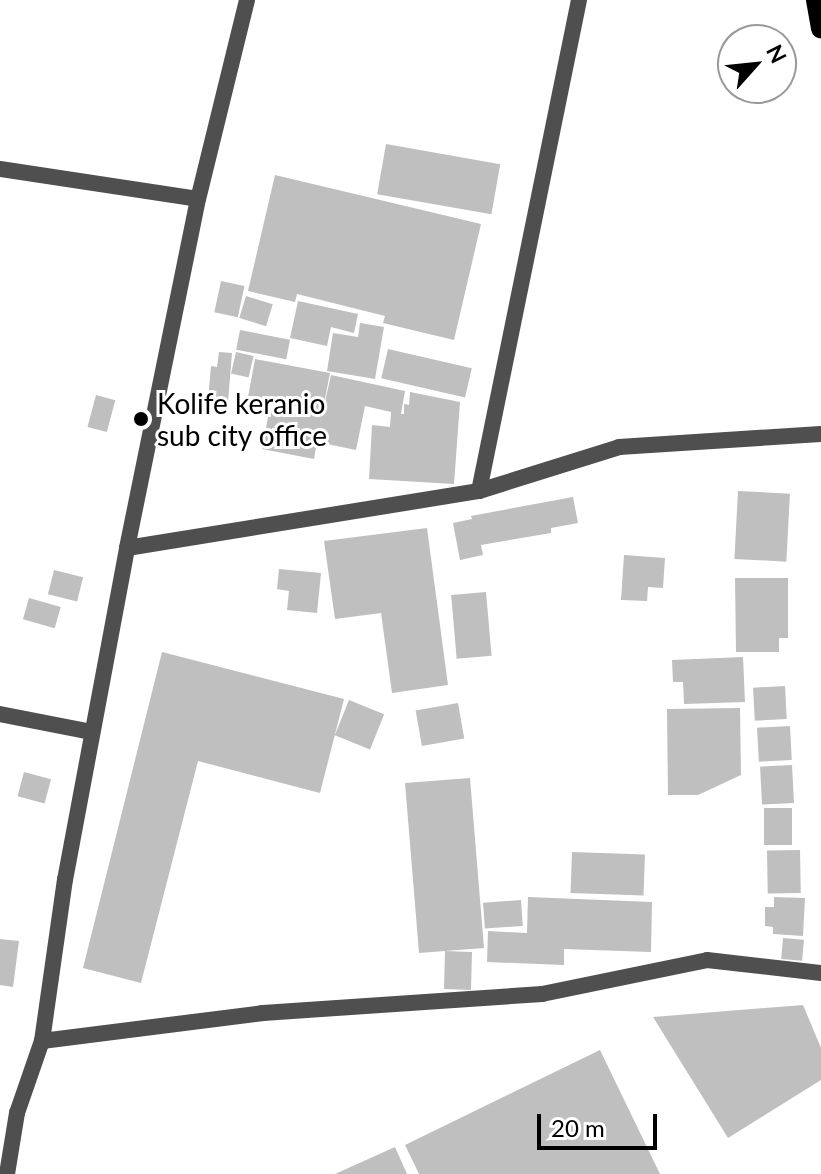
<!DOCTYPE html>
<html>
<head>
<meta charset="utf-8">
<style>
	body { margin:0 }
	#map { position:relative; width:821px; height:1174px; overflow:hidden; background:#fff; font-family:Lato,sans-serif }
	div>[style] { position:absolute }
	.building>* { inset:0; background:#bfbfbf; transform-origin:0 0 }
	.minor>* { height:16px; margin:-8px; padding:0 8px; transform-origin:8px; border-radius:8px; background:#4f4f4f }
	.primary>* { height:20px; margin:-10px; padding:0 10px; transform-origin:10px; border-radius:10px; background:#000 }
	.dots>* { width:22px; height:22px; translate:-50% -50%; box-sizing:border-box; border:4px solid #fff; border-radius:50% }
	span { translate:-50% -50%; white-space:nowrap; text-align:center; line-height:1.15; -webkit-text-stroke:6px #fff; paint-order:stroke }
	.poi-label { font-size:28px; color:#000 }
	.left { translate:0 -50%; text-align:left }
	.north { position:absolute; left:717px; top:24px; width:80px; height:80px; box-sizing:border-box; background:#fff; border:2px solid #999; border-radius:50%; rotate:63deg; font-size:22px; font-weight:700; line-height:32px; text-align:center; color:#000 }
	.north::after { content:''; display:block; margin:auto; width:28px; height:36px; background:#000; clip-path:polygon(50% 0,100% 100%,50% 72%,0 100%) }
	.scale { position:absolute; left:537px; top:1114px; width:120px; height:36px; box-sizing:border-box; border:4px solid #000; border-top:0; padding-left:10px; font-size:24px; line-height:28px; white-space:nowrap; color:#000; -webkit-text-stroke:6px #fff; paint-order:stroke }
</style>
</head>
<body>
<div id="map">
	<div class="building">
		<div style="left:386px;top:144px;width:116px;height:51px;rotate:10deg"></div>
		<div style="clip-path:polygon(275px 175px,481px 224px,454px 340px,383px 323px,385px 316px,297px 294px,295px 302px,248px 291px)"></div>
		<div style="left:221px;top:281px;width:24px;height:32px;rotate:12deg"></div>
		<div style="left:246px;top:296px;width:28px;height:23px;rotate:17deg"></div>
		<div style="clip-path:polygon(298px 301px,358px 314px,354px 333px,331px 327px,327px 346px,290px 338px)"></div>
		<div style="clip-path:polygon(360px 323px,384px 327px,375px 379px,327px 371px,333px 333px,358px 337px)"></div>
		<div style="left:240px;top:330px;width:51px;height:20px;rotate:11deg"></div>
		<div style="left:388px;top:349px;width:86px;height:30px;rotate:13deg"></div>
		<div style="clip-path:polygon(219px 352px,232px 353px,228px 402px,208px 400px,211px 366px,217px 367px)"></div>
		<div style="left:236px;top:352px;width:18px;height:22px;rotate:13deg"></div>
		<div style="clip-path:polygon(255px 359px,330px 373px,320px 424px,331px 375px,405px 391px,401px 414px,404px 414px,404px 404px,409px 405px,410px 392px,460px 402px,454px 484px,369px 479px,372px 425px,390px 427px,391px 412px,365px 406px,356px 450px,317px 442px,314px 459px,262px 449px,269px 412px,295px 417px,297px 407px,248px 397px)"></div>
		<div style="left:96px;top:395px;width:20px;height:33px;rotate:15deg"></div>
		<div style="left:738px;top:491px;width:52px;height:68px;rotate:3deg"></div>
		<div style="clip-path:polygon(573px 497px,578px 523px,551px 528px,551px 533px,481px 545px,483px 555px,460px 560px,453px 523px,472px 519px,471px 516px)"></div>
		<div style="clip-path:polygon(427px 528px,448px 685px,392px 693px,381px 613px,335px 619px,324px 541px)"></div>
		<div style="clip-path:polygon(624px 555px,665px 558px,663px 588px,648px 587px,647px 601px,621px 600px)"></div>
		<div style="clip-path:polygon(279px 569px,321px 573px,317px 613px,287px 610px,289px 591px,277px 589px)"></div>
		<div style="left:54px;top:570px;width:30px;height:25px;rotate:14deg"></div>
		<div style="clip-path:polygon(735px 578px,788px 578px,788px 638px,779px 638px,779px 652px,736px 652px)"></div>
		<div style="left:486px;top:592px;width:64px;height:35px;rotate:85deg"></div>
		<div style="left:29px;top:598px;width:33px;height:22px;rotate:16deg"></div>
		<div style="clip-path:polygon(162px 652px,344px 699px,320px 793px,198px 761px,141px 983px,83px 968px)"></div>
		<div style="clip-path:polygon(743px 657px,745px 702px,684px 704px,683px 682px,673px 682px,672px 660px)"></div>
		<div style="left:785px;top:686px;width:33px;height:32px;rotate:87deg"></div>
		<div style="left:349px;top:700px;width:38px;height:38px;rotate:22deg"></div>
		<div style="left:458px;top:703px;width:36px;height:43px;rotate:80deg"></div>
		<div style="clip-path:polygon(740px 708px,741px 775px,698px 795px,668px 795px,667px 709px)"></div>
		<div style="left:790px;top:726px;width:34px;height:33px;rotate:87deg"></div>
		<div style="left:792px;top:765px;width:38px;height:32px;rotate:87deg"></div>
		<div style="left:24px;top:772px;width:28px;height:25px;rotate:15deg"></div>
		<div style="clip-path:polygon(470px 778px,484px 948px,445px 951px,472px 952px,471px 990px,444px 989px,445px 951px,419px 953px,405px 783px)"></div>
		<div style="left:764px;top:808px;width:28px;height:37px"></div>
		<div style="left:800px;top:850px;width:43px;height:33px;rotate:89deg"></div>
		<div style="left:572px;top:852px;width:73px;height:41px;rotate:2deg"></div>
		<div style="clip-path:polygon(528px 897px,652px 902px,651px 952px,564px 949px,564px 965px,487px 962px,488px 931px,527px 933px)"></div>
		<div style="clip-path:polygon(774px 897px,805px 898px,803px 936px,773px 934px,773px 927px,765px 926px,765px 907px,774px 907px)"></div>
		<div style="left:521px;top:900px;width:26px;height:38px;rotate:86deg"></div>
		<div style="left:783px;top:938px;width:21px;height:21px;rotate:5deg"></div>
		<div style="clip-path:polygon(0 939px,19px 941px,13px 987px,0 985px)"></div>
		<div style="clip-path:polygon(803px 1005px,821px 1048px,821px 1080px,728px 1138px,653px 1017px)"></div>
		<div style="clip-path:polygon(600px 1050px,660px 1174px,419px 1174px,405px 1145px)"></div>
		<div style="clip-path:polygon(395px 1147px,407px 1174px,335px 1174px)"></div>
	</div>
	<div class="minor">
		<div style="left:247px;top:0;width:205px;rotate:103.8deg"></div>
		<div style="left:198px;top:199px;width:356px;rotate:101.5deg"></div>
		<div style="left:127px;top:548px;width:357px;rotate:-9.2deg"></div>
		<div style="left:479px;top:491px;width:147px;rotate:-17.4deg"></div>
		<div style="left:619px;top:447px;width:202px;rotate:-3.7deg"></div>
		<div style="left:0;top:169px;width:200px;rotate:8.6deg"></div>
		<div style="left:479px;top:491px;width:501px;rotate:-78.49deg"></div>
		<div style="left:0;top:714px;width:94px;rotate:11.1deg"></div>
		<div style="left:42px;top:1041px;width:163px;rotate:-81.9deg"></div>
		<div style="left:65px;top:880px;width:338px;rotate:-79.4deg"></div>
		<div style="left:7px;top:1174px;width:62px;rotate:-80.7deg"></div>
		<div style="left:17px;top:1113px;width:76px;rotate:-70.9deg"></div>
		<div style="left:42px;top:1041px;width:223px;rotate:-7.2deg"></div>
		<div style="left:263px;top:1013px;width:280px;rotate:-3.9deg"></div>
		<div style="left:542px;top:994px;width:168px;rotate:-11.6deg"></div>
		<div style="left:707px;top:960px;width:115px;rotate:6.5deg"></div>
	</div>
	<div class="primary">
		<div style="left:816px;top:0;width:29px;rotate:80deg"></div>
	</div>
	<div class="dots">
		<div style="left:141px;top:419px;background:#000"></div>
	</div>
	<div class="poi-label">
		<span class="left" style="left:157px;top:419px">Kolife keranio<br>sub city office</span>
	</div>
	<div class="north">N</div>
	<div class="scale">20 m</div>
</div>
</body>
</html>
